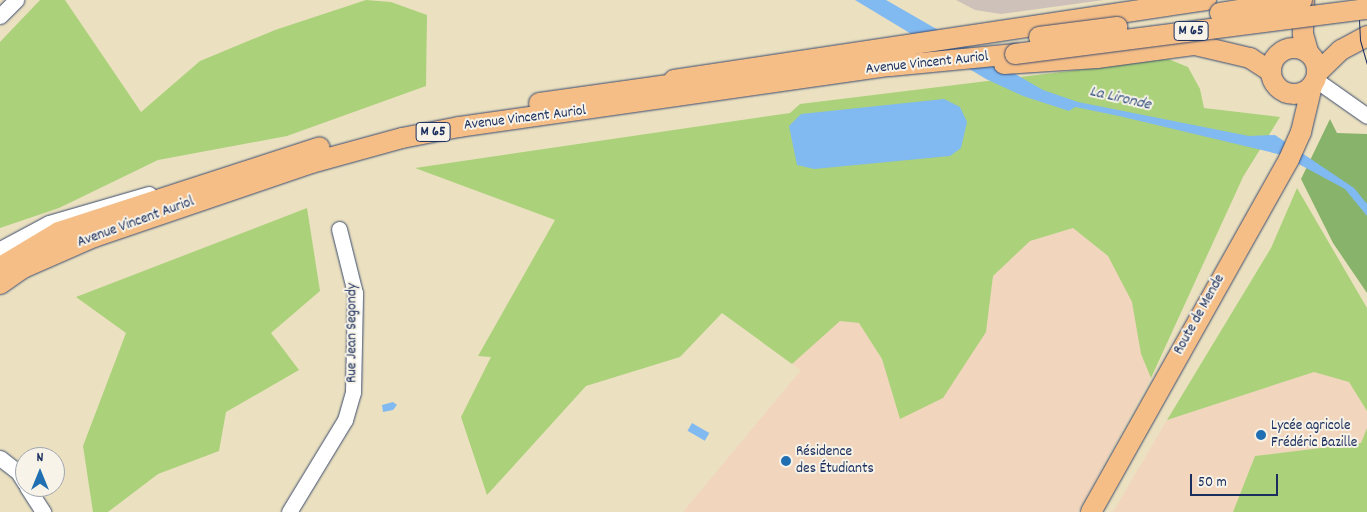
<!DOCTYPE html>
<html>
<head>
<meta charset="utf-8">
<style>
	body { margin:0 }
	#map { position:relative; width:1367px; height:512px; overflow:hidden; background:#ebe1c0; font-family:Dekko,sans-serif }
	div>[style] { position:absolute }
	.built>* { inset:0; background:#f1d5bd }
	.industrial>* { inset:0; background:#cec1ba }
	.green>* { inset:0; background:#abd17b }
	.forest>* { inset:0; background:#88b36b }
	.water>* { inset:0; background:#81b9f1; transform-origin:0 0 }
	.roads { filter:drop-shadow(0 0 1px #3a4a6d) drop-shadow(0 0 1px #3a4a6d) }
	.minor>* { height:15px; margin:-7.5px; padding:0 7.5px; transform-origin:7.5px; border-radius:7.5px; background:#fff }
	.major>* { height:20px; margin:-10px; padding:0 10px; transform-origin:10px; border-radius:10px; background:#f6be87 }
	.major>.ring { margin:-10px; padding:0; box-sizing:content-box; background:none; border:20px solid #f6be87; border-radius:50% }
	.tram>* { height:1px; margin:-0.5px; padding:0 0.5px; transform-origin:0.5px; border-radius:0.5px; background:#1b2f5e }
	.bridges { filter:drop-shadow(0 0 1px #3a4a6d) drop-shadow(0 0 1px #3a4a6d) }
	.major-bridge>* { height:20px; margin:-10px; padding:0 10px; transform-origin:10px; border-radius:10px; background:#f6be87 }
	.dots>* { width:14px; height:14px; translate:-50% -50%; box-sizing:border-box; border:2px solid #f7f3e8; border-radius:50% }
	span { translate:-50% -50%; white-space:nowrap; text-align:center; line-height:1.15; -webkit-text-stroke:4px #f7f3e8; paint-order:stroke }
	.shield-label span { padding:1px 4px; background:#f7f3e8; border:1px solid; border-radius:4px; -webkit-text-stroke-width:0 }
	.shield-label { font-size:14px; color:#1b2f5e; font-weight:700 }
	.street-label { font-size:15px; color:#1b2f5e }
	.poi-label { font-size:15px; color:#1b2f5e }
	.left { translate:0 -50%; text-align:left }
	.water-label { font-size:16px; color:#345283; font-style:italic }
	.north { position:absolute; left:15px; top:447px; width:50px; height:50px; box-sizing:border-box; background:#f7f3e8; border:1px solid #9fa5b1; border-radius:50%; rotate:0deg; font-size:14px; font-weight:700; line-height:20px; text-align:center; color:#1b2f5e }
	.north::after { content:''; display:block; margin:auto; width:18px; height:22px; background:#1f6fb2; clip-path:polygon(50% 0,100% 100%,50% 72%,0 100%) }
	.scale { position:absolute; left:1190px; top:474px; width:88px; height:22px; box-sizing:border-box; border:2px solid #1b2f5e; border-top:0; padding-left:6px; font-size:15px; line-height:18px; white-space:nowrap; color:#1b2f5e; -webkit-text-stroke:4px #f7f3e8; paint-order:stroke }
</style>
</head>
<body>
<div id="map">
	<div class="built">
		<div style="clip-path:polygon(1073px 228px,1108px 256px,1133px 302px,1141px 354px,1151px 378px,1078px 512px,683px 512px,801px 370px,792px 364px,840px 321px,859px 323px,882px 359px,900px 419px,986px 332px,993px 276px,1030px 241px)"></div>
		<div style="clip-path:polygon(1314px 372px,1349px 382px,1367px 411px,1367px 428px,1361px 443px,1255px 456px,1233px 512px,1113px 512px,1167px 420px)"></div>
	</div>
	<div class="industrial">
		<div style="clip-path:polygon(956px 0,1104px 0,1001px 14px,975px 10px)"></div>
	</div>
	<div class="green">
		<div style="clip-path:polygon(40px 0,65px 0,141px 112px,200px 61px,275px 30px,366px 0,391px 2px,427px 15px,426px 86px,287px 136px,158px 160px,59px 208px,0 228px,0 42px)"></div>
		<div style="clip-path:polygon(1168px 59px,1188px 67px,1200px 89px,1204px 108px,1280px 117px,1243px 177px,1151px 378px,1141px 354px,1132px 302px,1108px 256px,1073px 228px,1030px 241px,993px 276px,986px 332px,943px 398px,900px 419px,882px 359px,859px 323px,840px 321px,792px 364px,722px 313px,680px 357px,586px 386px,487px 495px,461px 417px,491px 357px,478px 356px,555px 220px,415px 168px,790px 113px,800px 104px)"></div>
		<div style="clip-path:polygon(1297px 188px,1367px 308px,1367px 411px,1349px 382px,1314px 372px,1167px 420px,1271px 248px)"></div>
		<div style="clip-path:polygon(307px 208px,320px 291px,271px 333px,299px 370px,226px 412px,219px 451px,158px 474px,108px 512px,93px 512px,83px 446px,126px 333px,76px 297px)"></div>
		<div style="clip-path:polygon(1367px 428px,1367px 512px,1233px 512px,1255px 456px,1361px 443px)"></div>
	</div>
	<div class="forest">
		<div style="clip-path:polygon(1330px 119px,1337px 133px,1367px 134px,1367px 293px,1333px 243px,1301px 179px)"></div>
	</div>
	<div class="water">
		<div style="clip-path:polygon(855px 0,886px 0,1043px 90px,1078px 102px,1249px 136px,1275px 135px,1354px 188px,1367px 204px,1367px 216px,1345px 189px,1282px 155px,1119px 116px,1075px 107px,1069px 111px,1023px 96px,986px 79px)"></div>
		<div style="clip-path:polygon(944px 99px,960px 107px,967px 122px,961px 148px,950px 156px,814px 169px,797px 165px,789px 126px,801px 114px)"></div>
		<div style="clip-path:polygon(393px 402px,397px 405px,393px 410px,383px 412px,382px 405px)"></div>
		<div style="left:692px;top:423px;width:20px;height:9px;rotate:30deg"></div>
	</div>
	<div class="roads">
		<div class="minor">
			<div style="left:0;top:16px;width:23px;rotate:-45deg"></div>
			<div style="left:1316px;top:80px;width:62px;rotate:35.2deg"></div>
			<div style="left:0;top:249px;width:55px;rotate:-28deg"></div>
			<div style="left:49px;top:223px;width:104px;rotate:-16.2deg"></div>
			<div style="left:0;top:458px;width:23px;rotate:38deg"></div>
			<div style="left:18px;top:472px;width:13px;rotate:58deg"></div>
			<div style="left:27px;top:487px;width:30px;rotate:57deg"></div>
			<div style="left:289px;top:512px;width:108px;rotate:-58.7deg"></div>
			<div style="left:345px;top:420px;width:29px;rotate:-74deg"></div>
			<div style="left:353px;top:392px;width:99px;rotate:-88.8deg"></div>
			<div style="left:355px;top:293px;width:66px;rotate:-104deg"></div>
		</div>
		<div class="major">
			<div style="left:1304px;top:0;width:34px;rotate:92deg"></div>
			<div style="left:1303px;top:34px;width:19px;rotate:74deg"></div>
			<div class="ring" style="left:1271px;top:48px;width:26px;height:26px"></div>
			<div style="left:1004px;top:64px;width:93px;rotate:-3.7deg"></div>
			<div style="left:1097px;top:58px;width:99px;rotate:-7.6deg"></div>
			<div style="left:1195px;top:45px;width:57px;rotate:13.3deg"></div>
			<div style="left:1250px;top:58px;width:24px;rotate:33deg"></div>
			<div style="left:1317px;top:73px;width:33px;rotate:-44deg"></div>
			<div style="left:1341px;top:50px;width:30px;rotate:-28deg"></div>
			<div style="left:674px;top:80px;width:538px;rotate:-8.55deg"></div>
			<div style="left:539px;top:103px;width:151px;rotate:-8deg"></div>
			<div style="left:2px;top:266px;width:66px;rotate:-30.8deg"></div>
			<div style="left:59px;top:232px;width:274px;rotate:-18deg"></div>
			<div style="left:0;top:284px;width:28px;rotate:-35deg"></div>
			<div style="left:23px;top:268px;width:77px;rotate:-23.6deg"></div>
			<div style="left:94px;top:237px;width:229px;rotate:-18.8deg"></div>
			<div style="left:311px;top:163px;width:94px;rotate:-15.4deg"></div>
			<div style="left:402px;top:138px;width:58px;rotate:-10.9deg"></div>
			<div style="left:459px;top:127px;width:435px;rotate:-8.1deg"></div>
			<div style="left:890px;top:66px;width:126px;rotate:-5.5deg"></div>
			<div style="left:1091px;top:512px;width:405px;rotate:-60.7deg"></div>
			<div style="left:1289px;top:159px;width:30px;rotate:-66deg"></div>
			<div style="left:1301px;top:132px;width:47px;rotate:-76.6deg"></div>
		</div>
	</div>
	<div class="tram">
		<div style="left:1358px;top:0;width:40px;rotate:87.1deg"></div>
		<div style="left:1360px;top:40px;width:26px;rotate:74deg"></div>
	</div>
	<div class="bridges">
		<div class="major-bridge">
			<div style="left:1220px;top:13px;width:83px;rotate:-9deg"></div>
			<div style="left:1039px;top:37px;width:79px;rotate:-7.3deg"></div>
			<div style="left:1015px;top:54px;width:355px;rotate:-7.3deg"></div>
		</div>
	</div>
	<div class="dots">
		<div style="left:1261px;top:435px;background:#1f6fb2"></div>
		<div style="left:786px;top:461px;background:#1f6fb2"></div>
	</div>
	<div class="shield-label">
		<span style="left:1191px;top:31px">M 65</span>
		<span style="left:433px;top:132px">M 65</span>
	</div>
	<div class="street-label">
		<span style="left:927px;top:64px;rotate:-6deg">Avenue Vincent Auriol</span>
		<span style="left:525px;top:119px;rotate:-7deg">Avenue Vincent Auriol</span>
		<span style="left:136px;top:223px;rotate:-20deg">Avenue Vincent Auriol</span>
		<span style="left:1200px;top:315px;rotate:-61deg">Route de Mende</span>
		<span style="left:353px;top:333px;rotate:-90deg">Rue Jean Segondy</span>
	</div>
	<div class="poi-label">
		<span class="left" style="left:1271px;top:435px">Lycée agricole<br>Frédéric Bazille</span>
		<span class="left" style="left:796px;top:461px">Résidence<br>des Étudiants</span>
	</div>
	<div class="water-label">
		<span style="left:1120px;top:99px;rotate:13deg">La Lironde</span>
	</div>
	<div class="north">N</div>
	<div class="scale">50 m</div>
</div>
</body>
</html>
